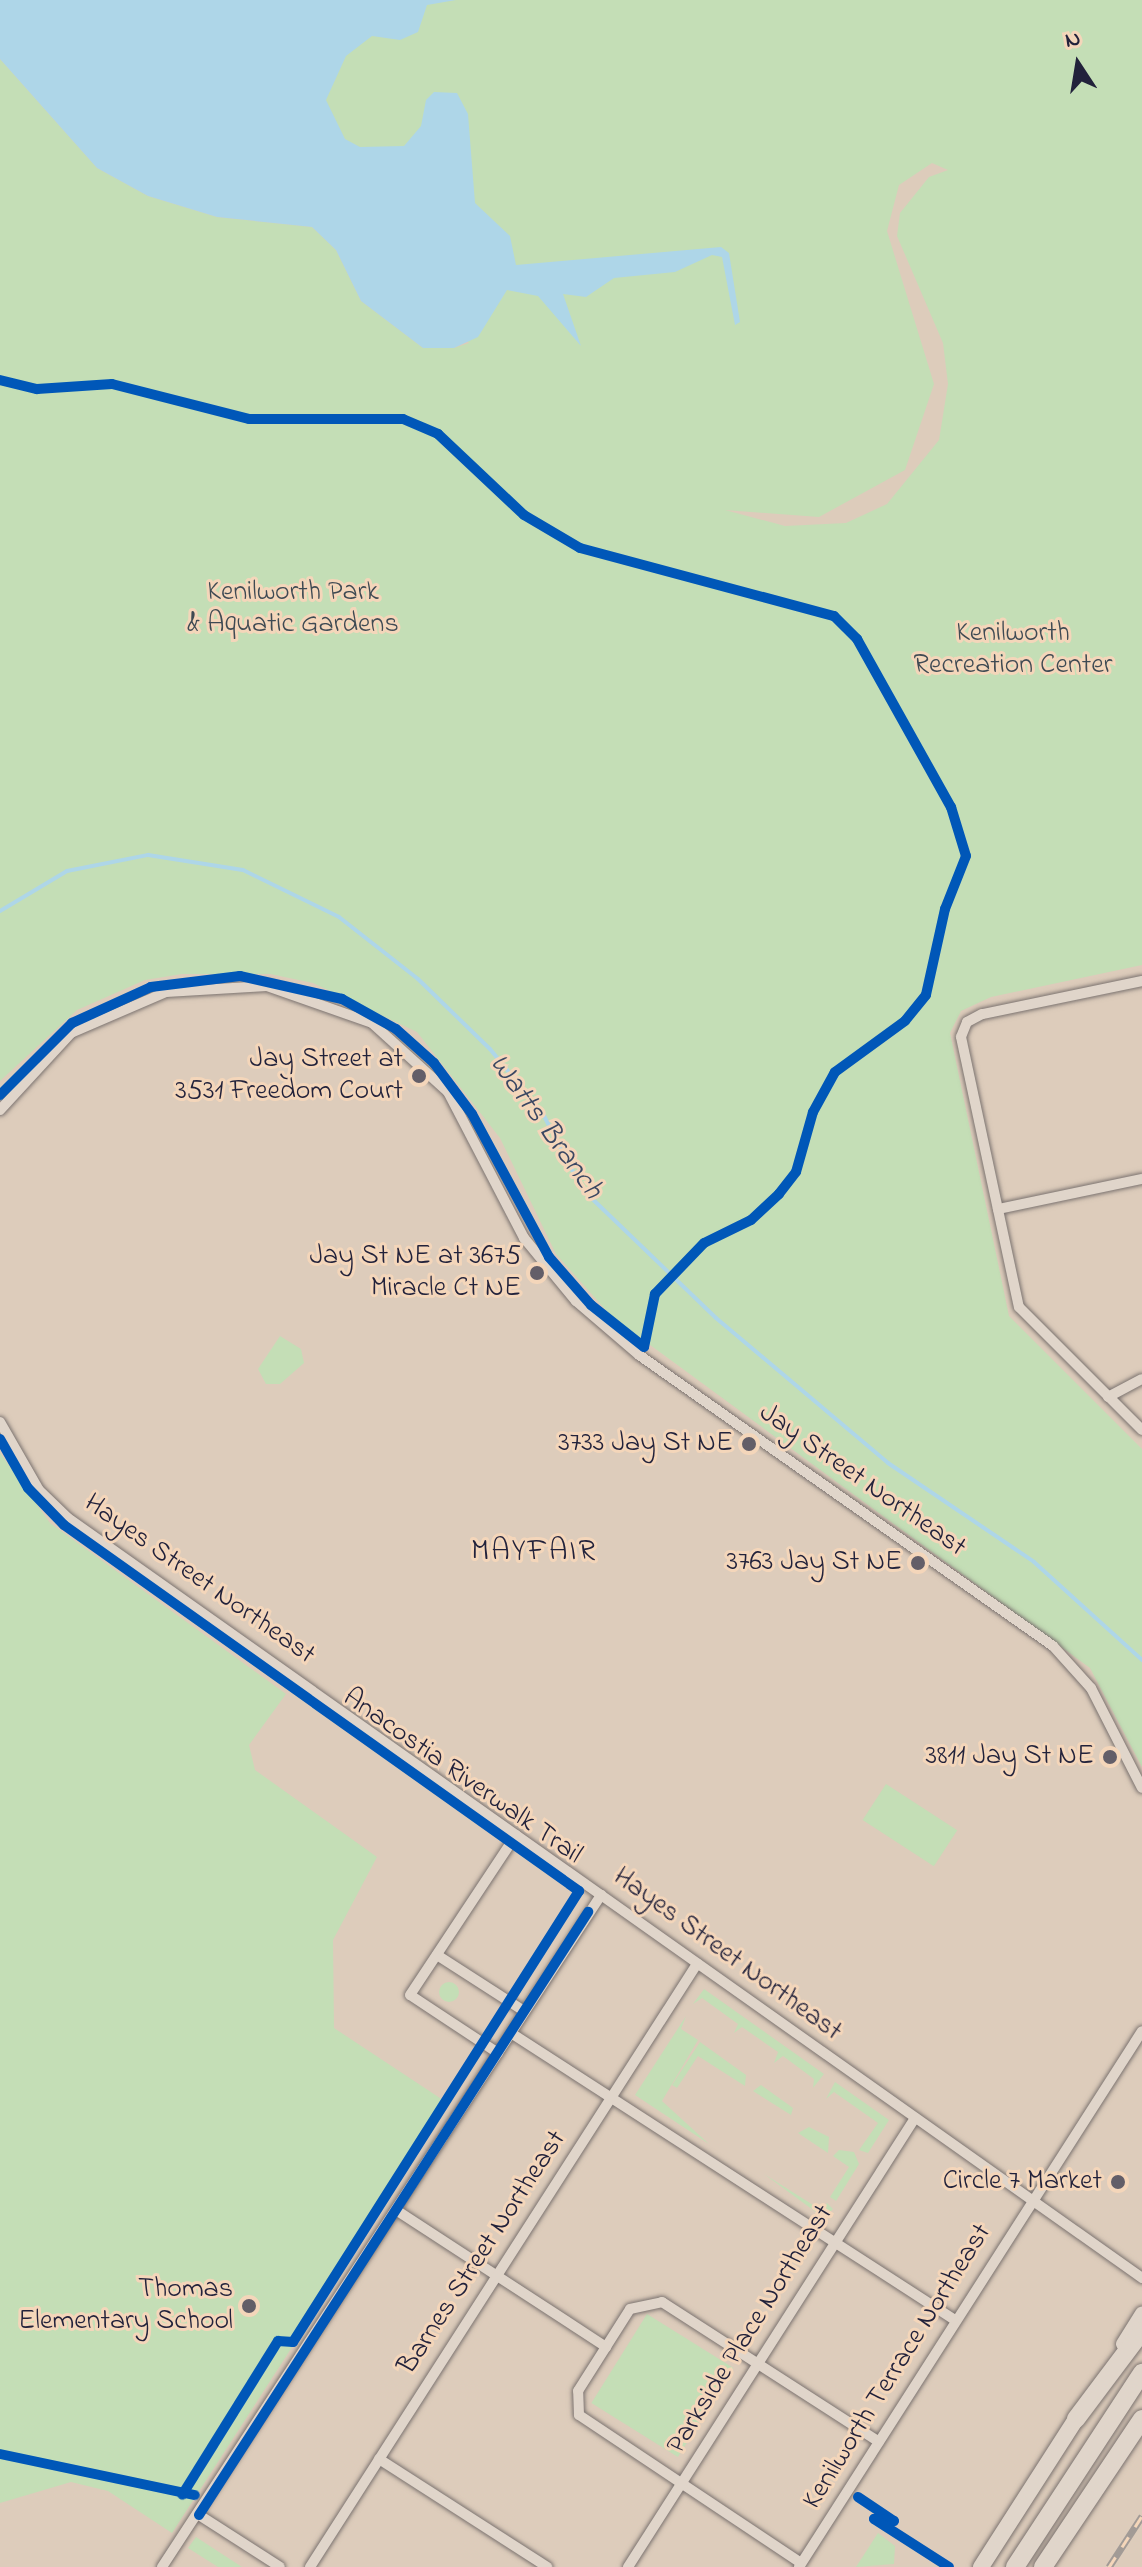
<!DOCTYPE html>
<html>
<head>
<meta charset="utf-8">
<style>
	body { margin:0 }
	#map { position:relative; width:1142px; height:2567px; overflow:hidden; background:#dcb; font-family:"Indie Flower",sans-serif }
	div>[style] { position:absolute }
	.green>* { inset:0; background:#c4deb6; transform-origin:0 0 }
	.round { border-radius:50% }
	.water>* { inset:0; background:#aed6e8 }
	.stream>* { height:4px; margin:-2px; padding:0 2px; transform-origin:2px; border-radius:2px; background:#aed6e8 }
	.roads { filter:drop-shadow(0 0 2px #7b7370) drop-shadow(0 0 2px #7b7370) }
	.minor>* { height:10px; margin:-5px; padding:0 5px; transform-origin:5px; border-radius:5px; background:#e0d5ca }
	.secondary>* { height:14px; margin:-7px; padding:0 7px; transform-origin:7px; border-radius:7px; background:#e0d5ca }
	.primary>* { height:16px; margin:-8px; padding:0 8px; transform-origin:8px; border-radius:8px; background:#e0d5ca }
	.motorway>* { height:18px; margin:-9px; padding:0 9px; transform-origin:9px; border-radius:9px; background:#e0d5ca }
	.rail>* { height:7px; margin-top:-3.5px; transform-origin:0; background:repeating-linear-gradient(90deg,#f4d6ba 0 12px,#a29b96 0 24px); box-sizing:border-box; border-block:2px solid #a29b96 }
	.cycleway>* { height:10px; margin:-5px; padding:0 5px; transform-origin:5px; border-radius:5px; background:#0057b8 }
	.dots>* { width:22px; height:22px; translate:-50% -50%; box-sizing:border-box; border:4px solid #f4d6ba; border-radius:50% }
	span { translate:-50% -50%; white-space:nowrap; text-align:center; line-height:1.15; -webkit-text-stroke:6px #f4d6ba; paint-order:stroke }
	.park-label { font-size:28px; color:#3e4a53 }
	.poi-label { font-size:28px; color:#22223b }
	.right { translate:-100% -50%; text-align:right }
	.street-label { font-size:28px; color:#22223b }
	.water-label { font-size:30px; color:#3a4762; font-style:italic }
	.neighbourhood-label { font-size:30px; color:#22223b; letter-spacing:2px }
	.north { position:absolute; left:1038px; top:24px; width:80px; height:80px; -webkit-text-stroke:6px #f4d6ba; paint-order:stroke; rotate:348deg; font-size:22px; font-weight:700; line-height:32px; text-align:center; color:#22223b }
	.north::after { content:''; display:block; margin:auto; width:28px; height:36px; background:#22223b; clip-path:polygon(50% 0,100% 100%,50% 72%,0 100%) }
</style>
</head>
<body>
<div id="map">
	<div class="green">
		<div style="clip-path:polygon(evenodd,430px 0,1142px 0,1142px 965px,991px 997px,961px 1011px,950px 1033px,1009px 1316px,1142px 1449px,1142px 1767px,1090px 1668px,612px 1317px,556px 1254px,500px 1138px,417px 1032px,313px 983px,270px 974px,182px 974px,145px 980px,77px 1010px,0 1081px,0 59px,97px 168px,148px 196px,217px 217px,312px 227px,336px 250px,361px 301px,423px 348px,454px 348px,469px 343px,319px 135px,291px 77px,430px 0,932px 163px,948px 170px,929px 177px,900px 213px,897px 236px,943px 343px,948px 384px,939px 440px,887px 504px,846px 523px,785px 526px,725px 510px,819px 517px,905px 470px,934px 384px,887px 231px,899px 185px,932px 163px)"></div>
		<div style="clip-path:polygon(280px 1336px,301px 1349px,304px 1363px,280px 1384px,266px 1384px,258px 1369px)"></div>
		<div style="clip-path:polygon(0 1453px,50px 1523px,286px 1694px,249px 1745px,255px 1770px,377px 1857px,333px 1940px,334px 2028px,449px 2104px,172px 2533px,108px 2491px,71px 2482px,0 2503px)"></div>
		<div style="left:886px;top:1784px;width:85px;height:43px;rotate:33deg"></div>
		<div class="round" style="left:439px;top:1982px;width:20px;height:20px"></div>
		<div style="clip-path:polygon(704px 1989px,824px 2074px,813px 2088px,814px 2079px,783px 2056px,774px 2063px,778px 2052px,742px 2027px,734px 2033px,738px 2024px,702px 1998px,693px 2004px)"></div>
		<div style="clip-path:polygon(686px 2016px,681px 2029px,698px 2040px,662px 2101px,709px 2144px,635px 2095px)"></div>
		<div style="clip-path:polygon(700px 2042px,746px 2075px,745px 2086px,698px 2056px,677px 2088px,672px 2085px)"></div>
		<div style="clip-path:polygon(835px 2082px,889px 2120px,868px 2153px,859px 2150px,878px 2123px,834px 2092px,826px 2099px)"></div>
		<div style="clip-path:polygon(761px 2085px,793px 2108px,791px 2115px,753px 2091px)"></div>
		<div style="clip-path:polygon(809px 2127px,829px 2137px,828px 2153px,798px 2133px)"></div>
		<div style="clip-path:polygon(839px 2150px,854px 2152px,859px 2164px,836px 2201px,830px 2197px,849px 2167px,833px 2156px)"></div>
		<div style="clip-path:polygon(764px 2174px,821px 2210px,827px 2203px,833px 2209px,824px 2218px)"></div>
		<div style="left:647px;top:2314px;width:102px;height:105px;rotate:32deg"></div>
		<div style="clip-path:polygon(878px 2533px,895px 2546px,894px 2564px,856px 2567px)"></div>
		<div style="clip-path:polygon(196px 2537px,242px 2567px,218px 2567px,188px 2548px)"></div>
	</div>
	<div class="water">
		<div style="clip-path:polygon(0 0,456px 0,427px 5px,418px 32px,400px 40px,372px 36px,346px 56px,326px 100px,345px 139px,360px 147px,404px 146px,421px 126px,426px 100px,434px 92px,457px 93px,468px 114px,475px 203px,510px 236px,516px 265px,721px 247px,729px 253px,740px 322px,735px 325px,722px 257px,712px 255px,675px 272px,614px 278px,586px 297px,563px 294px,581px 346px,538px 296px,507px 290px,478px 337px,454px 348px,423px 348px,361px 301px,336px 250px,312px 227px,217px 217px,148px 196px,97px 168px,0 59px)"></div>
	</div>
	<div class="stream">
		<div style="left:0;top:911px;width:78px;rotate:-30.8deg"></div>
		<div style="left:67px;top:871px;width:83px;rotate:-11.2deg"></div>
		<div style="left:148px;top:855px;width:96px;rotate:9deg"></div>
		<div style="left:243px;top:870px;width:107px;rotate:26.1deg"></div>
		<div style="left:339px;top:917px;width:100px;rotate:38.1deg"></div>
		<div style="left:418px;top:979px;width:100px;rotate:44.2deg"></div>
		<div style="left:490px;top:1049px;width:84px;rotate:50.8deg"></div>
		<div style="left:543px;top:1114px;width:85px;rotate:62.5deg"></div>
		<div style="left:582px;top:1189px;width:186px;rotate:43.9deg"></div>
		<div style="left:716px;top:1318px;width:225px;rotate:40.1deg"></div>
		<div style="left:888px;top:1463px;width:176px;rotate:34.1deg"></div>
		<div style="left:1034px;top:1562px;width:146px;rotate:42.2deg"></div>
	</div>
	<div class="roads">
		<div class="minor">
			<div style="left:1142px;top:981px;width:163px;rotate:168.3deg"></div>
			<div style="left:982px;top:1014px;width:17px;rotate:152deg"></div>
			<div style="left:967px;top:1022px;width:16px;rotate:112deg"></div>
			<div style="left:961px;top:1037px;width:276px;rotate:77.9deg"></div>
			<div style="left:1019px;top:1307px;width:174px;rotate:45deg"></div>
			<div style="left:0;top:1110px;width:105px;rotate:-47.3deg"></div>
			<div style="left:71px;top:1033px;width:103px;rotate:-23.3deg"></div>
			<div style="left:166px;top:992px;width:101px;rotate:-3.4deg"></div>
			<div style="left:267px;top:986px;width:111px;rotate:19.4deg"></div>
			<div style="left:372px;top:1023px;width:103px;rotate:42.2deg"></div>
			<div style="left:448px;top:1092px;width:165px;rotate:62.5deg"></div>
			<div style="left:524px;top:1238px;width:82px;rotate:50.5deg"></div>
			<div style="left:576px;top:1301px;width:83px;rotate:40.6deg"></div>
			<div style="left:639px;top:1355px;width:506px;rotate:35.1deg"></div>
			<div style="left:1053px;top:1646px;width:57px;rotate:47.9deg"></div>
			<div style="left:1091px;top:1688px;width:112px;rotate:63deg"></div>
			<div style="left:998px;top:1209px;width:147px;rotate:-11.8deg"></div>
			<div style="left:1108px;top:1397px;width:38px;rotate:-28deg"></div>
			<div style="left:0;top:1422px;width:78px;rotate:60.2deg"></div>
			<div style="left:39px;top:1490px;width:40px;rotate:44deg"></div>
			<div style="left:68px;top:1518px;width:1316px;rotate:35.28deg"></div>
			<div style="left:437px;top:1955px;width:103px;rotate:32.8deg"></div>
			<div style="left:511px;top:2033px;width:529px;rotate:32.88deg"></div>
			<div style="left:498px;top:2053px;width:105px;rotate:-146.6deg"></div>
			<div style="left:410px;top:1995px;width:192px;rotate:-56.5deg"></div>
			<div style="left:396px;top:2210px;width:251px;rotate:33.1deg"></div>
			<div style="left:379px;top:2459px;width:200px;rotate:32.7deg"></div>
			<div style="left:199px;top:2515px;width:96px;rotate:32.7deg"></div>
			<div style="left:801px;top:2563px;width:267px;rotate:-146.3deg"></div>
			<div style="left:579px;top:2415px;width:24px;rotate:-92deg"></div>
			<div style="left:578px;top:2391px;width:97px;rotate:-57.6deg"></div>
			<div style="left:630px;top:2309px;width:33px;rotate:-12deg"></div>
			<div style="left:662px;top:2302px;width:258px;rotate:32.8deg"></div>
			<div style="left:162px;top:2567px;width:803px;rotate:-56.84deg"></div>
			<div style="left:310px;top:2567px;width:717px;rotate:-57.31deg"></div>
			<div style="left:628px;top:2567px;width:533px;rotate:-57.41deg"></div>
			<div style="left:799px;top:2567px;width:636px;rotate:-57.38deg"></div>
		</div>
		<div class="secondary">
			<div style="left:1123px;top:2344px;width:36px;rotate:-58deg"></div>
		</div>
		<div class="primary">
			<div style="left:981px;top:2567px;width:176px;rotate:-57.3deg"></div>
		</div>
		<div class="motorway">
			<div style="left:1076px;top:2419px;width:110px;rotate:-53.1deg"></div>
			<div style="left:1015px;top:2567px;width:232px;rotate:-56.8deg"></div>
			<div style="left:1043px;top:2567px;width:178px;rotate:-56.2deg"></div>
		</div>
	</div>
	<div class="rail">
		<div style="left:1109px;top:2567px;width:61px;rotate:-57.1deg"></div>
	</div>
	<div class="cycleway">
		<div style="left:0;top:380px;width:38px;rotate:14deg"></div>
		<div style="left:37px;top:389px;width:75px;rotate:-3.8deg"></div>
		<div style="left:112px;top:384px;width:141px;rotate:14.3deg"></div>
		<div style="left:249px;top:419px;width:154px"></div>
		<div style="left:403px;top:419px;width:38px;rotate:23deg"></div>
		<div style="left:438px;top:434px;width:118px;rotate:43.3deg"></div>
		<div style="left:524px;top:515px;width:65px;rotate:30.5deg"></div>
		<div style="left:580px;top:548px;width:263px;rotate:15deg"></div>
		<div style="left:834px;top:616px;width:33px;rotate:45deg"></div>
		<div style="left:857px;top:639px;width:193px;rotate:60.8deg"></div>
		<div style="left:951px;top:807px;width:51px;rotate:73deg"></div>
		<div style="left:966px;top:856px;width:57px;rotate:111.6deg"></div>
		<div style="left:945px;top:909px;width:88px;rotate:102.5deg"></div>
		<div style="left:926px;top:995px;width:33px;rotate:129deg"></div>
		<div style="left:905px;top:1021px;width:87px;rotate:143.9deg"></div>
		<div style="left:835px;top:1072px;width:46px;rotate:118.8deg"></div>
		<div style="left:813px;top:1112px;width:62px;rotate:105.8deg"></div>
		<div style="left:796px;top:1172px;width:28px;rotate:128deg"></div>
		<div style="left:779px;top:1194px;width:38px;rotate:137deg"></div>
		<div style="left:751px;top:1220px;width:52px;rotate:153.9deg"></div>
		<div style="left:704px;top:1243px;width:71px;rotate:133.9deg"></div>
		<div style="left:655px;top:1294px;width:54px;rotate:101.7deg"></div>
		<div style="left:644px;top:1347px;width:68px;rotate:-141.6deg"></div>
		<div style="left:591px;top:1305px;width:64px;rotate:-131.2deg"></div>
		<div style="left:549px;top:1257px;width:162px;rotate:-118.3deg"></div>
		<div style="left:472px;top:1114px;width:64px;rotate:-126.7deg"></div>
		<div style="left:434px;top:1063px;width:51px;rotate:-138.2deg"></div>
		<div style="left:396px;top:1029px;width:62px;rotate:-150.9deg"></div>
		<div style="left:342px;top:999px;width:105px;rotate:-167.3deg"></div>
		<div style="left:240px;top:976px;width:90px;rotate:173deg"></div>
		<div style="left:151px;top:987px;width:87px;rotate:155.5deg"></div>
		<div style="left:72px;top:1023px;width:102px;rotate:135deg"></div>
		<div style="left:0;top:1439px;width:56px;rotate:60.3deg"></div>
		<div style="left:28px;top:1488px;width:52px;rotate:45.8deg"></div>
		<div style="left:64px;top:1525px;width:632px;rotate:35.4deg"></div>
		<div style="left:579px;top:1891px;width:534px;rotate:122.38deg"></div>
		<div style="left:293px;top:2342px;width:15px;rotate:-176deg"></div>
		<div style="left:278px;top:2341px;width:181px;rotate:121.9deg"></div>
		<div style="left:0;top:2454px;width:199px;rotate:11.9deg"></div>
		<div style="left:858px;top:2497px;width:43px;rotate:33.7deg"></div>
		<div style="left:894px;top:2521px;width:20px;rotate:-174deg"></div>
		<div style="left:874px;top:2519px;width:89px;rotate:32.6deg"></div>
		<div style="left:199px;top:2515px;width:718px;rotate:-57.17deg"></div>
	</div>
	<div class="dots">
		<div style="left:419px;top:1076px;background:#635e68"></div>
		<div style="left:537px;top:1273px;background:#635e68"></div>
		<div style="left:749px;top:1444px;background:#635e68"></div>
		<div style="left:918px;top:1563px;background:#635e68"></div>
		<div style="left:1110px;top:1757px;background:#635e68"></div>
		<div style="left:1118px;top:2182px;background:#635e68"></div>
		<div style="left:249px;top:2306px;background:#635e68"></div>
	</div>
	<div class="park-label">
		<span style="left:293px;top:609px">Kenilworth Park<br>&amp; Aquatic Gardens</span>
		<span style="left:1013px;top:650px">Kenilworth<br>Recreation Center</span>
	</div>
	<div class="poi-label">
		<span class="right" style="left:403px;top:1076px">Jay Street at<br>3531 Freedom Court</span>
		<span class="right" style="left:521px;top:1273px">Jay St NE at 3675<br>Miracle Ct NE</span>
		<span class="right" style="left:733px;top:1444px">3733 Jay St NE</span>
		<span class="right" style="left:902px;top:1563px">3763 Jay St NE</span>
		<span class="right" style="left:1094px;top:1757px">3811 Jay St NE</span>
		<span class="right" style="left:1102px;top:2182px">Circle 7 Market</span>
		<span class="right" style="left:233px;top:2306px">Thomas<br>Elementary School</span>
	</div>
	<div class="street-label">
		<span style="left:862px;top:1481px;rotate:35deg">Jay Street Northeast</span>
		<span style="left:199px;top:1580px;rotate:35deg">Hayes Street Northeast</span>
		<span style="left:462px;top:1777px;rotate:35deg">Anacostia Riverwalk Trail</span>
		<span style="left:727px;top:1955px;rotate:36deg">Hayes Street Northeast</span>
		<span style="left:483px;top:2253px;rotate:-57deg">Barnes Street Northeast</span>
		<span style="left:751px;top:2330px;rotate:-58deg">Parkside Place Northeast</span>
		<span style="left:898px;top:2367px;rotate:-58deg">Kenilworth Terrace Northeast</span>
	</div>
	<div class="water-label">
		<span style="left:545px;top:1127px;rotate:54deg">Watts Branch</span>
	</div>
	<div class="neighbourhood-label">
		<span style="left:534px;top:1552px">MAYFAIR</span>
	</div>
	<div class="north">N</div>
</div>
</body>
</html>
